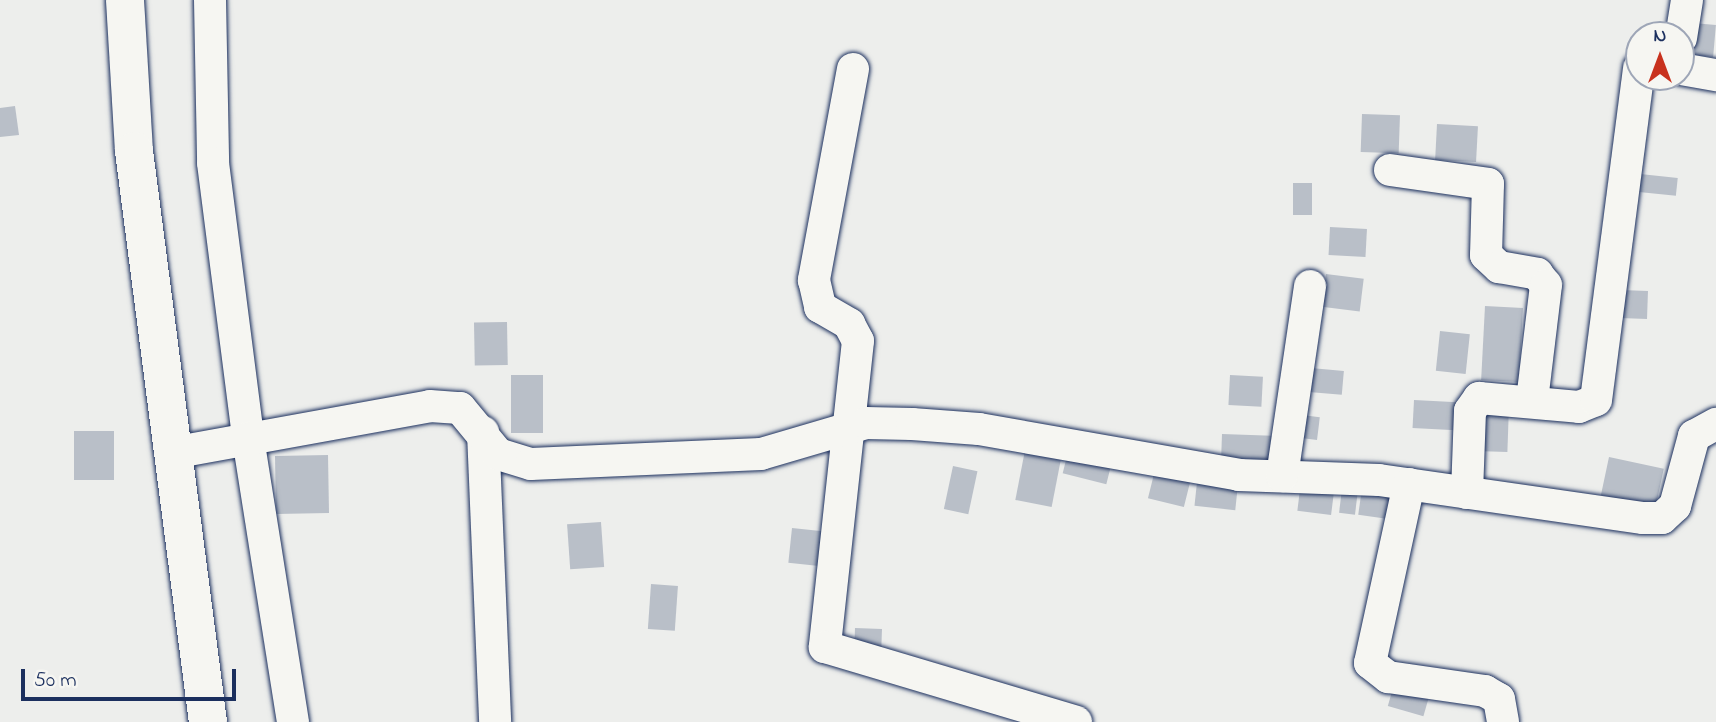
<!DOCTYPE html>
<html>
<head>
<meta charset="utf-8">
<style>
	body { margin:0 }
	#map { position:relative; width:1716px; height:722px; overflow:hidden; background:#edeeec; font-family:"Indie Flower",sans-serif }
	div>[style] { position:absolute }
	.building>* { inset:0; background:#b9bfc8; transform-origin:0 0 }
	.roads { filter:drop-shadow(0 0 2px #1b2f5e) drop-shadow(0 0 2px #1b2f5e) }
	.minor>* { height:32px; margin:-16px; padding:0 16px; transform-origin:16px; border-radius:16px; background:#f6f6f2 }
	.secondary>* { height:38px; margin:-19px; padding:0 19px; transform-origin:19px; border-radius:19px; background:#f6f6f2 }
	span { translate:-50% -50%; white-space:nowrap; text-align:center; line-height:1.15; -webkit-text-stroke:7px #f6f6f2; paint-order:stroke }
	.north { position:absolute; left:1625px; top:21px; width:70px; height:70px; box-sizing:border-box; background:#f6f6f2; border:2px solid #9ea6b7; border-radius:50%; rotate:0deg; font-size:19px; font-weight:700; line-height:28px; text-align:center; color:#1b2f5e }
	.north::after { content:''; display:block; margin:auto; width:24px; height:32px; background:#c8321e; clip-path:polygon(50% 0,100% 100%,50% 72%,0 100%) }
	.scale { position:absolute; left:21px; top:669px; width:215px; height:32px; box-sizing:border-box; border:4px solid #1b2f5e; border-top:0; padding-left:9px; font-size:21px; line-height:24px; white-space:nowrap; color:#1b2f5e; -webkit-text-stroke:5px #f6f6f2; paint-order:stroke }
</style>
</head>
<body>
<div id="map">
	<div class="building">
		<div style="left:1693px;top:23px;width:23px;height:32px;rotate:5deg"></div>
		<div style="clip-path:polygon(15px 106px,19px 135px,0 137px,0 108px)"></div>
		<div style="left:1362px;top:114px;width:38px;height:38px;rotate:2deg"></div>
		<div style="left:1437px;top:124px;width:41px;height:36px;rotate:3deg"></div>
		<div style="left:1631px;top:173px;width:47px;height:18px;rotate:6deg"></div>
		<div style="left:1312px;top:183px;width:32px;height:19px;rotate:90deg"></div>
		<div style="left:1330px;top:227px;width:37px;height:28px;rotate:3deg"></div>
		<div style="left:1326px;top:274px;width:38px;height:33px;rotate:7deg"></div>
		<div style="left:1621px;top:290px;width:27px;height:28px;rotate:2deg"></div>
		<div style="left:1485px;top:306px;width:38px;height:74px;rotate:3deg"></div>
		<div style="left:507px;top:322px;width:43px;height:33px;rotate:89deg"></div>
		<div style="left:1440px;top:331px;width:30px;height:40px;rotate:6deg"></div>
		<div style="left:1311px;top:368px;width:33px;height:24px;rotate:5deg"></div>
		<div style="left:511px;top:375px;width:32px;height:58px"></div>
		<div style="left:1230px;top:375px;width:33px;height:30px;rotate:3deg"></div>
		<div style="left:1414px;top:400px;width:53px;height:28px;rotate:3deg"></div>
		<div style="left:1477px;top:405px;width:32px;height:46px;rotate:2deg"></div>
		<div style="left:1294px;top:414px;width:26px;height:23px;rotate:7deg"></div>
		<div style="left:114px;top:431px;width:49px;height:40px;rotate:90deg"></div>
		<div style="left:1222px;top:434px;width:50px;height:26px;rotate:2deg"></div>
		<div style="left:1026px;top:445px;width:37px;height:56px;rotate:11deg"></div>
		<div style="left:1068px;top:452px;width:45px;height:22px;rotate:14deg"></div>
		<div style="left:328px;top:455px;width:58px;height:53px;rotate:89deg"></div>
		<div style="left:1609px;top:457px;width:56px;height:39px;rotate:12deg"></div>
		<div style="left:953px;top:466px;width:25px;height:44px;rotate:12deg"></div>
		<div style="left:1155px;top:470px;width:37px;height:29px;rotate:14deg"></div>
		<div style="left:1301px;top:481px;width:34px;height:30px;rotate:7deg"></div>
		<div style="left:1197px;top:482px;width:41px;height:24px;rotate:6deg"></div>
		<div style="left:1362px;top:488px;width:34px;height:27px;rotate:8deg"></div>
		<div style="left:1342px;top:489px;width:16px;height:24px;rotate:7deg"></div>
		<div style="left:601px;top:522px;width:45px;height:34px;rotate:86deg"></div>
		<div style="left:792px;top:528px;width:38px;height:35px;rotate:6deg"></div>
		<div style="left:651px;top:584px;width:27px;height:45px;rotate:4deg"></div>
		<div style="left:855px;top:628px;width:27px;height:22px;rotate:2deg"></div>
		<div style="left:1395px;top:681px;width:37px;height:26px;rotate:16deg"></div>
	</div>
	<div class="roads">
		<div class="minor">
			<div style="left:210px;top:0;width:163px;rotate:88.9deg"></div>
			<div style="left:213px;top:163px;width:277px;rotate:82.7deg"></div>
			<div style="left:248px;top:438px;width:288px;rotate:81deg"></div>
			<div style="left:1681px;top:38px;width:38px;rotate:-81deg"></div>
			<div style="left:853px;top:69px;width:215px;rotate:100.5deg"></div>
			<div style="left:814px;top:280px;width:28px;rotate:77deg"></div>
			<div style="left:820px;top:307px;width:34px;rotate:30deg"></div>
			<div style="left:849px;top:324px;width:19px;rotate:62deg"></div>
			<div style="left:858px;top:341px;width:308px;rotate:96.2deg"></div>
			<div style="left:825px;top:647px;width:262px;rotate:16.6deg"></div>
			<div style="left:1681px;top:69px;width:36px;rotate:10deg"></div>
			<div style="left:1390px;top:170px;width:99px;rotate:8.1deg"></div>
			<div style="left:1488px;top:184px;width:71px;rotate:91.6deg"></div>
			<div style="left:1486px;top:255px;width:18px;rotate:43deg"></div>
			<div style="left:1499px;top:267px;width:39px;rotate:10deg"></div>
			<div style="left:1537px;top:274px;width:14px;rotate:51deg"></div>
			<div style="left:1546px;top:285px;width:117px;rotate:96.9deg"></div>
			<div style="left:483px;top:432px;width:290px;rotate:87.6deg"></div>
			<div style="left:172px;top:453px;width:262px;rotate:-10.3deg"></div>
			<div style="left:430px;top:406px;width:30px;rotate:4deg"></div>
			<div style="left:460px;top:408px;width:60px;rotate:50.4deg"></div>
			<div style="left:498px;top:454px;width:34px;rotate:17deg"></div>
			<div style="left:531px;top:464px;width:230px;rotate:-2.5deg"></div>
			<div style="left:761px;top:454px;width:109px;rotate:-16.4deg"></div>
			<div style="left:866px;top:423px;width:46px;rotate:1.2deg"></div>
			<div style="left:912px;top:424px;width:67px;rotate:4.3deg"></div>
			<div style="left:979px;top:429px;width:264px;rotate:10deg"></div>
			<div style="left:1239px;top:475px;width:140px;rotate:2deg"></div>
			<div style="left:1379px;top:480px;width:267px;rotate:8.2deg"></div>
			<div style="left:1643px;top:518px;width:19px"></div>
			<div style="left:1662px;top:518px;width:18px;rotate:-43deg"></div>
			<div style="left:1675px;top:506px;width:73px;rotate:-74.8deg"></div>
			<div style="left:1694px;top:436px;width:25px;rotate:-29deg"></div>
			<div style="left:1282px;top:476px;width:192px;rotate:-81.6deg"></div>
			<div style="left:1409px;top:484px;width:183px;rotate:102.3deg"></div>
			<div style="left:1370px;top:663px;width:23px;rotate:38deg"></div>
			<div style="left:1388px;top:677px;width:98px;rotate:8.2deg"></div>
			<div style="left:1485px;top:691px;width:16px;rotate:30deg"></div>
			<div style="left:1499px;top:699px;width:23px;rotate:80deg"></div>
			<div style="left:1467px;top:493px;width:82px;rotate:-87.9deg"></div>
			<div style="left:1470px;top:411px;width:16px;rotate:-55deg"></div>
			<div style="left:1479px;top:398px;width:100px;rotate:5.1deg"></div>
			<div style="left:1579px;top:407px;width:18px;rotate:-22deg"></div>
			<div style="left:1596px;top:400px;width:335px;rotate:-82.6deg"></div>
		</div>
		<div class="secondary">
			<div style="left:125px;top:0;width:151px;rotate:86.6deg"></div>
			<div style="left:134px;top:151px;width:576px;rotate:82.62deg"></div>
		</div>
	</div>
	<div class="north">N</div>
	<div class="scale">50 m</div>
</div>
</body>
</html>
